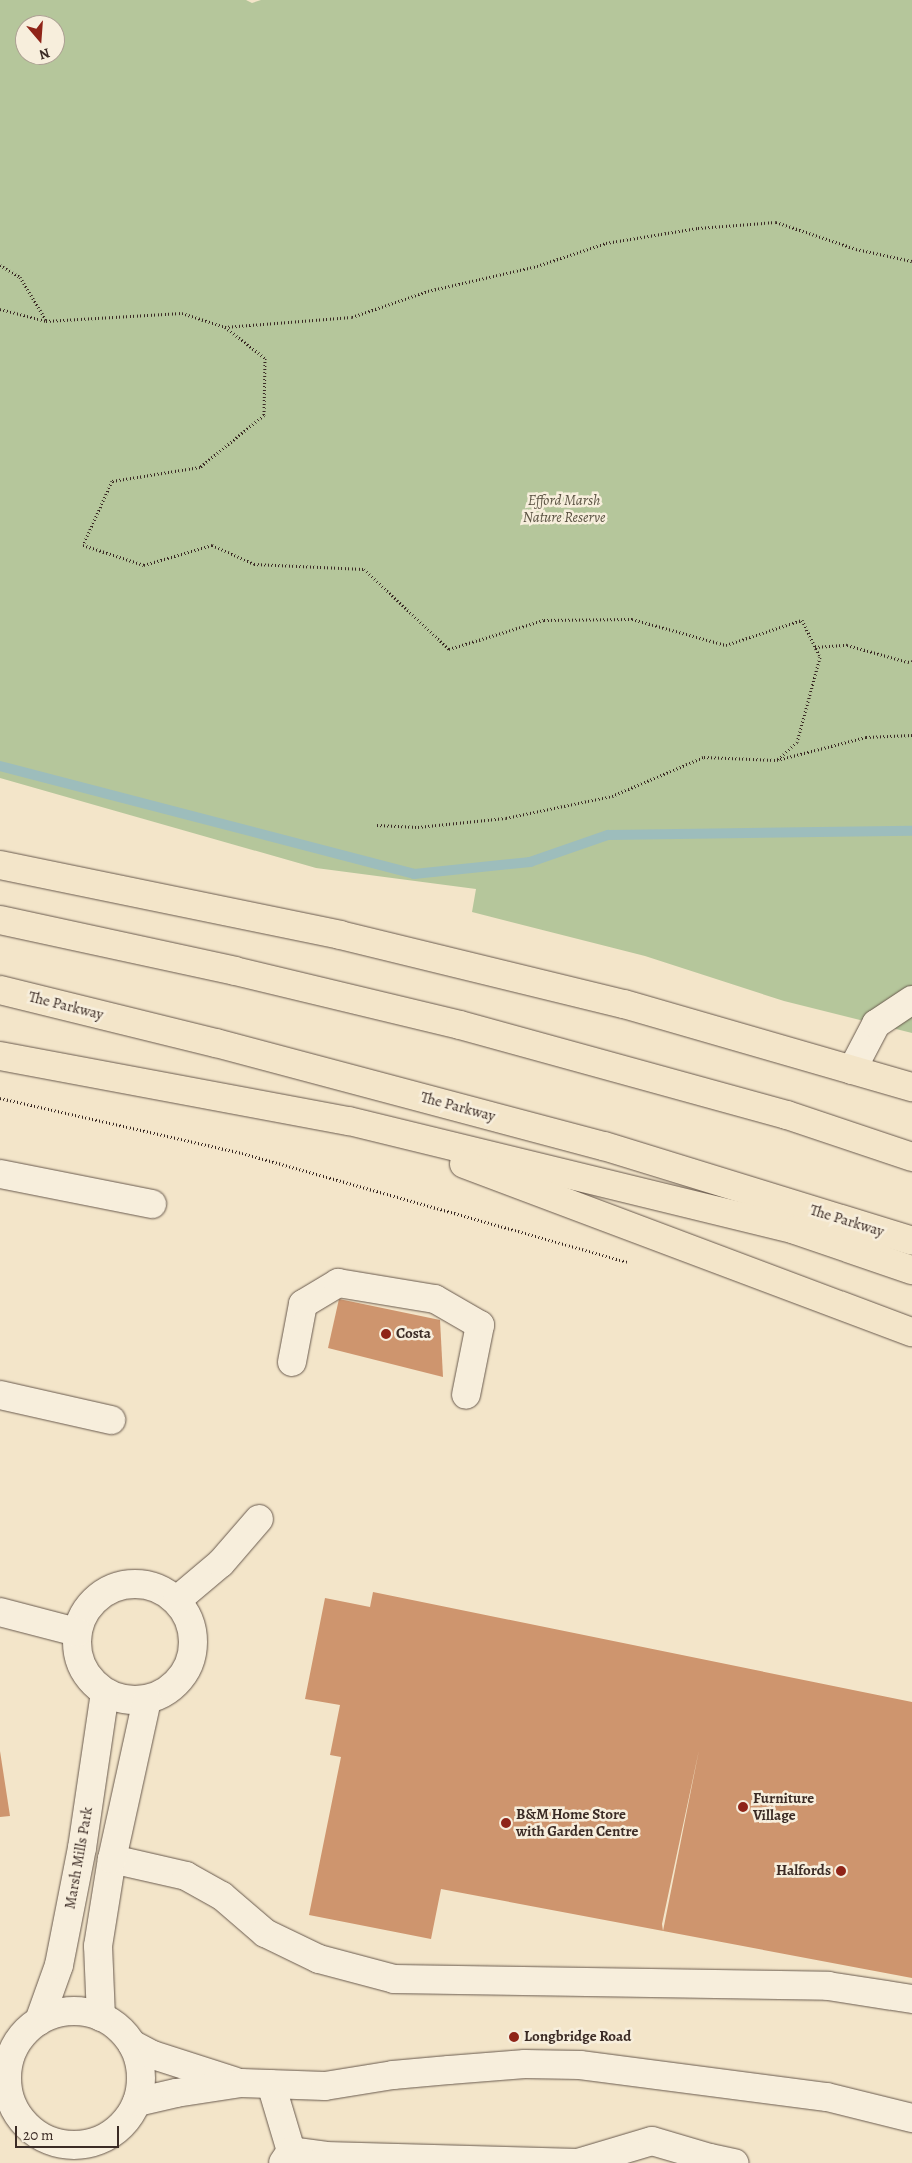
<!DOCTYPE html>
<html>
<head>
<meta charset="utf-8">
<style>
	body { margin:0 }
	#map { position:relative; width:912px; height:2163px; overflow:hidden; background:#f3e5c9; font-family:Alegreya,serif }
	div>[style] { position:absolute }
	.green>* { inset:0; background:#b5c69b }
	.stream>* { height:10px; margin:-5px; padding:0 5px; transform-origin:5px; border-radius:5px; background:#9dbdbc }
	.building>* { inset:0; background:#ce956e }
	.path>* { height:3px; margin-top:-1.5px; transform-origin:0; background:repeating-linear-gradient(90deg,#3b2b25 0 1px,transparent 0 3.5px) }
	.roads { filter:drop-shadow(0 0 1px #695a4e) drop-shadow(0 0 1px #695a4e) }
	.minor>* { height:28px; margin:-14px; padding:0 14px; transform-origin:14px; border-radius:14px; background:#f7eedc }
	.minor>.ring { margin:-14px; padding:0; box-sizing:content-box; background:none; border:28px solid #f7eedc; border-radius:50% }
	.highway>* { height:28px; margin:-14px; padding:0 14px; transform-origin:14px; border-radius:14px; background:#f3e5c9 }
	.dots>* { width:14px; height:14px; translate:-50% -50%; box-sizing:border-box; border:2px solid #f7eedc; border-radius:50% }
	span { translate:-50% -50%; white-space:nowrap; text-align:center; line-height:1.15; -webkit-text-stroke:5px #f7eedc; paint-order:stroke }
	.park-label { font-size:15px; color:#5a5242; font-style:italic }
	.street-label { font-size:15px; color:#3b2b25 }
	.poi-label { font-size:15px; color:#3b2b25; font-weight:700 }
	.left { translate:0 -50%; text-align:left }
	.right { translate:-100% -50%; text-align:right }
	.north { position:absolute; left:15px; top:15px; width:50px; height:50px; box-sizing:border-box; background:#f7eedc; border:1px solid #aca093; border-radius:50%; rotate:162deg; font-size:14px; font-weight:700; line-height:20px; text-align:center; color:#3b2b25 }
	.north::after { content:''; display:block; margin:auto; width:18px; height:22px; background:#8f2418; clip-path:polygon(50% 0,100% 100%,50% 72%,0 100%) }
	.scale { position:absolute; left:15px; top:2126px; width:104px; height:22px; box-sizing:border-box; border:2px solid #3b2b25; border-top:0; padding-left:6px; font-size:15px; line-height:18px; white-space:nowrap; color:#3b2b25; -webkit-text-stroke:4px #f7eedc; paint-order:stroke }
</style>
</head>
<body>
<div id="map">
	<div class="green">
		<div style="clip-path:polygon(evenodd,0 0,246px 0,252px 3px,261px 0,912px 0,912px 1033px,784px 1001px,645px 956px,472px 912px,476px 889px,316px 868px,0 778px,0 0,25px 25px,55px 25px,55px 55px,25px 55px,25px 25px)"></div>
	</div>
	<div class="stream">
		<div style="left:0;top:766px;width:428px;rotate:14.6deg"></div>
		<div style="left:414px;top:874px;width:117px;rotate:-5.9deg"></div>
		<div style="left:530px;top:862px;width:83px;rotate:-19.1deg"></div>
		<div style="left:608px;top:835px;width:304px;rotate:-0.8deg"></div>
	</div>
	<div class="building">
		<div style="clip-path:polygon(339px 1299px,440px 1320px,443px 1377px,328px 1348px)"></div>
		<div style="clip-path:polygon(evenodd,373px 1592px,912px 1702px,912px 1978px,441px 1889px,431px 1939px,309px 1915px,341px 1757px,330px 1755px,340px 1705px,305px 1699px,325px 1598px,370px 1607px,373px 1592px,699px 1750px,663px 1931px,662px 1924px,699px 1750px)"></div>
		<div style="clip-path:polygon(0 1751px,10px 1816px,0 1817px)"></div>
	</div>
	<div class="path">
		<div style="left:0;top:265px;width:23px;rotate:31deg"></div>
		<div style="left:20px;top:277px;width:50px;rotate:58.8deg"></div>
		<div style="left:0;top:309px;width:48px;rotate:14.6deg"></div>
		<div style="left:46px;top:321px;width:136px;rotate:-3.4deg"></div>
		<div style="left:182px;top:313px;width:45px;rotate:18deg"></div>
		<div style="left:225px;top:327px;width:127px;rotate:-4.5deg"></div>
		<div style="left:352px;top:317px;width:80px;rotate:-18.9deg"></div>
		<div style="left:428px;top:291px;width:112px;rotate:-12.9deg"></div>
		<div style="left:537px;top:266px;width:73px;rotate:-18.4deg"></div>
		<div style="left:606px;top:243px;width:93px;rotate:-9.3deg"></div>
		<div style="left:698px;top:228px;width:78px;rotate:-4.4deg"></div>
		<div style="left:776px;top:222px;width:84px;rotate:18.6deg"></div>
		<div style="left:856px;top:249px;width:57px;rotate:12.1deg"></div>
		<div style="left:225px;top:327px;width:51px;rotate:37.8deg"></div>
		<div style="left:265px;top:358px;width:57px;rotate:91deg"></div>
		<div style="left:264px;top:415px;width:82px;rotate:140.9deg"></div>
		<div style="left:200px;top:467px;width:89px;rotate:171deg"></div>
		<div style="left:112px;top:481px;width:70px;rotate:114.4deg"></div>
		<div style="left:83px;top:545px;width:64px;rotate:18.2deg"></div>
		<div style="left:144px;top:565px;width:71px;rotate:-16.4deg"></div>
		<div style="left:212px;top:545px;width:46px;rotate:24.3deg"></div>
		<div style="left:254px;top:564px;width:110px;rotate:2.6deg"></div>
		<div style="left:364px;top:569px;width:117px;rotate:43.3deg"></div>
		<div style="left:449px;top:649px;width:99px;rotate:-17deg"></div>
		<div style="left:544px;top:620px;width:88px;rotate:-0.7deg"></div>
		<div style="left:632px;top:619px;width:98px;rotate:15.5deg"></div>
		<div style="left:726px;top:645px;width:80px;rotate:-18.2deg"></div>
		<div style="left:802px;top:620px;width:41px;rotate:64.1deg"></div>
		<div style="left:820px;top:657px;width:88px;rotate:105.1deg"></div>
		<div style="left:797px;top:742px;width:27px;rotate:138deg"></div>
		<div style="left:815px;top:647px;width:32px;rotate:-4deg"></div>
		<div style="left:847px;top:645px;width:63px;rotate:15.6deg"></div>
		<div style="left:908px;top:662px;width:4px;rotate:-14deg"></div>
		<div style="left:377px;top:825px;width:41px;rotate:2.8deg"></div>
		<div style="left:418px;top:827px;width:88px;rotate:-5.8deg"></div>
		<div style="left:506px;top:818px;width:108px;rotate:-11.7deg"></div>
		<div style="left:612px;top:796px;width:100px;rotate:-23deg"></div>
		<div style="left:704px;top:757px;width:73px;rotate:2.4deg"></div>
		<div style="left:777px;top:760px;width:92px;rotate:-14.5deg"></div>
		<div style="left:866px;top:737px;width:46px;rotate:-2.5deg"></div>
		<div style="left:0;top:1098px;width:248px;rotate:12.8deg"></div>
		<div style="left:242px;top:1153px;width:400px;rotate:15.8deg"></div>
	</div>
	<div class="roads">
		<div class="minor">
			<div style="left:852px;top:1070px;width:52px;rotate:-62.4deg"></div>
			<div style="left:876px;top:1024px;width:43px;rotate:-33.7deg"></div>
			<div style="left:0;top:1174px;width:155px;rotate:11.2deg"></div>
			<div style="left:292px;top:1362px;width:59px;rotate:-79.3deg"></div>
			<div style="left:303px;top:1304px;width:41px;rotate:-31deg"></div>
			<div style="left:338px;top:1283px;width:98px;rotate:9.4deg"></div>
			<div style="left:435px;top:1299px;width:52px;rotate:30deg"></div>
			<div style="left:480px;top:1325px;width:71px;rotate:101.3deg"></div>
			<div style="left:0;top:1395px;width:114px;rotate:12.7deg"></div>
			<div class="ring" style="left:77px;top:1584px;width:88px;height:88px"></div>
			<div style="left:177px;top:1600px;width:57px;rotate:-40.1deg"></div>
			<div style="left:221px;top:1563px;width:58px;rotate:-49.2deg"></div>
			<div style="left:0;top:1612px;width:80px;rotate:14.6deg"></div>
			<div style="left:112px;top:1859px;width:76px;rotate:12.9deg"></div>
			<div style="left:186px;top:1876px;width:41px;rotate:29.1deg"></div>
			<div style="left:222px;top:1896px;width:57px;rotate:40.7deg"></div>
			<div style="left:265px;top:1933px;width:60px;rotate:25.7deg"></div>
			<div style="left:319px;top:1959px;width:78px;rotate:14.9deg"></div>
			<div style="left:394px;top:1979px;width:434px;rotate:0.9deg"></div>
			<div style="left:828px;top:1986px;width:85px;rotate:8.8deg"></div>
			<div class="ring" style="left:7px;top:2011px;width:106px;height:106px"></div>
			<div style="left:101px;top:2017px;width:71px;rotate:-92.4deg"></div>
			<div style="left:98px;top:1946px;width:88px;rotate:-80.9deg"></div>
			<div style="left:112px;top:1859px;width:163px;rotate:-77.6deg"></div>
			<div style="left:39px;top:2021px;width:59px;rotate:-70.3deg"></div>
			<div style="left:59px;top:1965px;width:119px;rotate:-78.9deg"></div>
			<div style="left:82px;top:1848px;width:157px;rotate:-81.6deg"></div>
			<div style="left:132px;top:2044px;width:24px;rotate:28deg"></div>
			<div style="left:153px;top:2055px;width:85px;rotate:17.8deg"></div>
			<div style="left:271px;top:2084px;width:70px;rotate:73.4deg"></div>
			<div style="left:291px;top:2151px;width:14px;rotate:124deg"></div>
			<div style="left:137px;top:2102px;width:40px;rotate:-13deg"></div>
			<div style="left:176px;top:2093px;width:66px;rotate:-8.7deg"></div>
			<div style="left:241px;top:2083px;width:84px;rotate:2deg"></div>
			<div style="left:325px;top:2086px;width:69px;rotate:-9.2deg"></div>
			<div style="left:393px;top:2075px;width:56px;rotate:-5.1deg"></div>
			<div style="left:449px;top:2070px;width:76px;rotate:-4.5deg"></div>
			<div style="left:525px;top:2064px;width:55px;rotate:1deg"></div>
			<div style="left:580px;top:2065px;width:249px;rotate:7.4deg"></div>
			<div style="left:827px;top:2097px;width:88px;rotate:13.9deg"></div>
			<div style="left:291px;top:2151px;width:34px;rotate:8deg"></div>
			<div style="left:325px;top:2156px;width:253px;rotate:1.6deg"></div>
			<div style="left:578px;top:2163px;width:77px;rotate:-16.6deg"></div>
			<div style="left:652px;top:2141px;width:60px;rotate:16.3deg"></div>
			<div style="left:710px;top:2158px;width:25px;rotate:12deg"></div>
		</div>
		<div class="highway">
			<div style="left:0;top:865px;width:347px;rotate:11.6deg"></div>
			<div style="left:340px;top:935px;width:292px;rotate:13.7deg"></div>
			<div style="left:624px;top:1004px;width:300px;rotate:16.1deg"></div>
			<div style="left:0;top:920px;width:240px;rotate:12.2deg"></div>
			<div style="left:235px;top:971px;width:231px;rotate:13.5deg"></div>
			<div style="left:460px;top:1025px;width:339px;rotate:15.4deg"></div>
			<div style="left:787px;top:1115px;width:132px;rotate:18.6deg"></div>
			<div style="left:0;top:990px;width:222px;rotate:13.8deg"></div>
			<div style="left:216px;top:1043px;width:401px;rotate:14.9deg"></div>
			<div style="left:604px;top:1146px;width:322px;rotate:17.1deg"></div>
			<div style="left:0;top:1056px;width:355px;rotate:10.6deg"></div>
			<div style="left:349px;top:1121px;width:459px;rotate:13.7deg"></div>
			<div style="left:795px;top:1230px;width:124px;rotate:18.9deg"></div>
			<div style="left:464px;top:1164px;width:478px;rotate:20.6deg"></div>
		</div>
	</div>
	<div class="dots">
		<div style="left:386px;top:1334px;background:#8f2418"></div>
		<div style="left:743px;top:1807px;background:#8f2418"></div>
		<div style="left:506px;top:1823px;background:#8f2418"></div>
		<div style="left:841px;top:1871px;background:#8f2418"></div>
		<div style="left:514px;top:2037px;background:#8f2418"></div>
	</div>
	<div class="park-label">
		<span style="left:564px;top:509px">Efford Marsh<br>Nature Reserve</span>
	</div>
	<div class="street-label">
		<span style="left:66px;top:1006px;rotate:14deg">The Parkway</span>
		<span style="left:458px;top:1107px;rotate:15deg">The Parkway</span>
		<span style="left:847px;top:1221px;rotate:17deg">The Parkway</span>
		<span style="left:79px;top:1858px;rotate:-80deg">Marsh Mills Park</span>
	</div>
	<div class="poi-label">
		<span class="left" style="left:396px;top:1334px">Costa</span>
		<span class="left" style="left:753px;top:1807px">Furniture<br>Village</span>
		<span class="left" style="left:516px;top:1823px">B&amp;M Home Store<br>with Garden Centre</span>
		<span class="right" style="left:831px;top:1871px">Halfords</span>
		<span class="left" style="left:524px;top:2037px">Longbridge Road</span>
	</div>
	<div class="north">N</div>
	<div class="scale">20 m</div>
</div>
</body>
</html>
